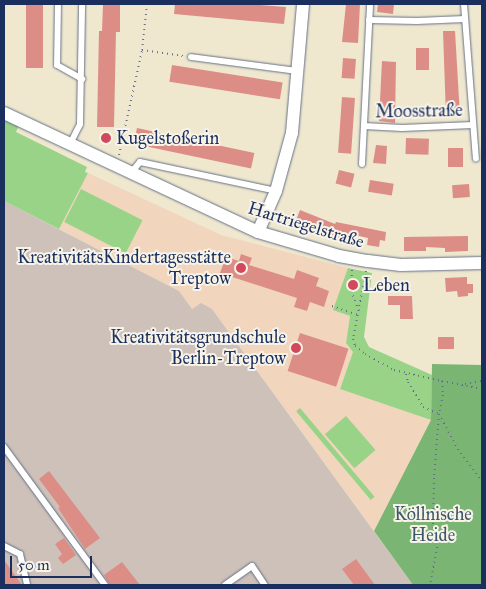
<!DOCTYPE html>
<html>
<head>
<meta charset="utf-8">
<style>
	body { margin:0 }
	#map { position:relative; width:486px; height:589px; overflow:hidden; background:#efe8cf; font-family:"IM FELL Great Primer",serif }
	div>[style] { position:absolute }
	.built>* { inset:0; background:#f1d5bd }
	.industrial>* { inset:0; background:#cec1ba }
	.green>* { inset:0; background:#98d387; transform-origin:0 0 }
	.forest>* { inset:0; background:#7ab574 }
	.building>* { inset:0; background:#dc8e86; transform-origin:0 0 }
	.path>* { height:2px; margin-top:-1px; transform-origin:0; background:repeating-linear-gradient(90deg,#657086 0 1px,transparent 0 5px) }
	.roads { filter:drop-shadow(0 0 1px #657086) drop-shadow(0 0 1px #657086) }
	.service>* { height:6px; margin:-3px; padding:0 3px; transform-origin:3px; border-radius:3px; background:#fff }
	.minor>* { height:12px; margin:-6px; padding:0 6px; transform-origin:6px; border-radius:6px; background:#fff }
	.dots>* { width:14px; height:14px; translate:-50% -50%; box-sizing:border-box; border:2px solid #f7f3e8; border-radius:50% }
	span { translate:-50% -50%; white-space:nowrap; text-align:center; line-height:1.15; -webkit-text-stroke:4px #f7f3e8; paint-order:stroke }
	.street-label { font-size:18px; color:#1b2f5e }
	.poi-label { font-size:18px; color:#1b2f5e }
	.left { translate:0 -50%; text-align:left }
	.right { translate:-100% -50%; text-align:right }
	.park-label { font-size:18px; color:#3a5868 }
	.frame { position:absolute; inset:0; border:5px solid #1b2f5e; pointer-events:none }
	.scale { position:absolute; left:10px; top:556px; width:82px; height:22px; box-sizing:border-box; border:2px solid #1b2f5e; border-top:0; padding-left:6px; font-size:15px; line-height:18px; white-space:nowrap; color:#1b2f5e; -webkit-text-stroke:4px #f7f3e8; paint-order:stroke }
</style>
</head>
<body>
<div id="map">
	<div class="built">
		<div style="clip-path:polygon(88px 173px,221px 235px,348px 268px,334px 310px,350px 316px,346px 343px,353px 352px,340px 389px,431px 420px,374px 531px,212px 309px,192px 309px,179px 291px,59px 229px)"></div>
	</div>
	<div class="industrial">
		<div style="clip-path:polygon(4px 201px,179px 291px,192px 309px,201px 303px,212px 309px,413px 585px,4px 585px)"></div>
	</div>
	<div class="green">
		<div style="clip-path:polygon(4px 117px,19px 125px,16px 132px,87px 167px,85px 172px,88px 173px,59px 229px,4px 201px)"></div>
		<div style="left:81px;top:189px;width:69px;height:37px;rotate:27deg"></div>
		<div style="clip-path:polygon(348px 268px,372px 273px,364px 337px,369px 347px,432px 375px,431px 420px,340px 389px,353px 352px,346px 343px,350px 316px,333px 310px)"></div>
		<div style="left:300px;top:408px;width:116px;height:5px;rotate:50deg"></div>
		<div style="left:346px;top:416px;width:45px;height:28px;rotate:49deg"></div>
	</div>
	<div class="forest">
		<div style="clip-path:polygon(432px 364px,482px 365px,482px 585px,413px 585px,374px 531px,431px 420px)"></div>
	</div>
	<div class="building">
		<div style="left:26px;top:4px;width:17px;height:64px"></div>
		<div style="clip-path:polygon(103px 4px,120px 4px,120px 32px,116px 32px,114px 127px,97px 127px,99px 31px,102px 31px)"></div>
		<div style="clip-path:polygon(175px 4px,248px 4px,286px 7px,284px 24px,174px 14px)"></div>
		<div style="clip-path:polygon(346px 4px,360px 4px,358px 43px,342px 42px)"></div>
		<div style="clip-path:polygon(378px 4px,394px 4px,393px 14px,377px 12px)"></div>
		<div style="clip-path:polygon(443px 31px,455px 31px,460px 116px,446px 117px)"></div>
		<div style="left:416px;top:48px;width:13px;height:22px"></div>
		<div style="left:343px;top:58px;width:13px;height:20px;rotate:4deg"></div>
		<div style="clip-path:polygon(382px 61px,396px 62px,395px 123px,379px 121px)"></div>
		<div style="left:172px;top:65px;width:112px;height:17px;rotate:9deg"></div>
		<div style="left:342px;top:97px;width:13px;height:56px;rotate:4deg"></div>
		<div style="left:137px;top:128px;width:120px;height:16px;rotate:12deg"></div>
		<div style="left:406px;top:138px;width:23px;height:16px;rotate:2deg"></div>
		<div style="clip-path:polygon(376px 145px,387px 146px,386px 164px,373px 163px)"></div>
		<div style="left:448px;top:148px;width:15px;height:19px"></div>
		<div style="left:339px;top:170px;width:16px;height:14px;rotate:14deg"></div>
		<div style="left:370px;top:180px;width:24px;height:12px;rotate:9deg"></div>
		<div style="left:469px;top:184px;width:13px;height:17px;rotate:86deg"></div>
		<div style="clip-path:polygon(300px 210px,335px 224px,336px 222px,386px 232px,385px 241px,380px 240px,379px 247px,367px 245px,368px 238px,350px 234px,349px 241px,327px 236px,295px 223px)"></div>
		<div style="clip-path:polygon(468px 236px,468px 251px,445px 252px,445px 248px,426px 247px,426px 251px,404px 251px,404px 237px)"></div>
		<div style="clip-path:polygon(241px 254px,252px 258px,249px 265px,294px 279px,297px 270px,319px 278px,316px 286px,329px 291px,324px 307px,310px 302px,307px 311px,294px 307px,297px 298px,220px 273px,226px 257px,239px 261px)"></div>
		<div style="clip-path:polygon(467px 277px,467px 284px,473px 284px,473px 293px,468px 293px,468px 296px,458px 297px,457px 291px,446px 292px,445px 278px)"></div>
		<div style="clip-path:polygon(388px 296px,412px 296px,413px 319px,400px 319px,400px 305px,388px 305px)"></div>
		<div style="left:300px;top:333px;width:51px;height:40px;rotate:18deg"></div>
		<div style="left:438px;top:337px;width:16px;height:12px"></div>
		<div style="clip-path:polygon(49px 471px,100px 538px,85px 549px,58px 508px,60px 507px,39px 479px)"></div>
		<div style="clip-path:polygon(64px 538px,76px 555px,63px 564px,58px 558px,62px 554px,55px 544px)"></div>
		<div style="clip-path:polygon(356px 559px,375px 585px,354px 585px,342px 569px)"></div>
		<div style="clip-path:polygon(4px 560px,22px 585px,4px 585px)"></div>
		<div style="clip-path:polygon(122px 562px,140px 585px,110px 585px,104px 575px)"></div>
	</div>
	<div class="path">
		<div style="left:147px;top:4px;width:46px;rotate:96.2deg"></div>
		<div style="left:142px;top:50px;width:42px;rotate:8.1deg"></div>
		<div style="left:119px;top:155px;width:107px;rotate:-77.6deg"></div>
		<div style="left:352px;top:270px;width:21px;rotate:93deg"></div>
		<div style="left:351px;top:291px;width:22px;rotate:68deg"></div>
		<div style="left:366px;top:271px;width:69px;rotate:100.8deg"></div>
		<div style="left:353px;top:339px;width:7px;rotate:74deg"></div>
		<div style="left:355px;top:346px;width:13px;rotate:39deg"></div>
		<div style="left:365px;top:354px;width:33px;rotate:29deg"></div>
		<div style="left:394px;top:370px;width:49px;rotate:12.9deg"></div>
		<div style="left:442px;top:381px;width:14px;rotate:86deg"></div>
		<div style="left:443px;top:395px;width:19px;rotate:102deg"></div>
		<div style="left:439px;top:414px;width:40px;rotate:62deg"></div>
		<div style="left:458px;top:449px;width:40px;rotate:53deg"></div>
		<div style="left:332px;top:306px;width:28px;rotate:19deg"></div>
		<div style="left:406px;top:374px;width:8px;rotate:76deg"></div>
		<div style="left:408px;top:382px;width:29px;rotate:59deg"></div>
		<div style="left:423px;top:407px;width:17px;rotate:24deg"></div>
		<div style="left:439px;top:414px;width:64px;rotate:94.5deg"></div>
		<div style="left:434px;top:478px;width:49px;rotate:91.2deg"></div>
		<div style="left:433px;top:527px;width:12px;rotate:59deg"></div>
		<div style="left:439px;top:537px;width:49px;rotate:100.6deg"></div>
		<div style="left:442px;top:381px;width:41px;rotate:11.3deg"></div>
		<div style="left:465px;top:384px;width:17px;rotate:-10deg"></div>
	</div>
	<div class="roads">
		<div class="service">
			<div style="left:58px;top:4px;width:61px;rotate:90.9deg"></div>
			<div style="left:57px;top:65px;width:29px;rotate:29deg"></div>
			<div style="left:464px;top:4px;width:155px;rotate:85.6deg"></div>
			<div style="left:369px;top:20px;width:48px;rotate:1.2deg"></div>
			<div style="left:417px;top:21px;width:48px;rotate:-2.4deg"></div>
			<div style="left:191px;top:57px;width:108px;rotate:7.5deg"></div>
			<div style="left:364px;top:126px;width:38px;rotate:3deg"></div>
			<div style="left:402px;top:128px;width:71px;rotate:-2.4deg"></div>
			<div style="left:70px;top:144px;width:22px;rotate:-63deg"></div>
			<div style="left:80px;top:124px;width:120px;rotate:-89deg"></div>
			<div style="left:362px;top:164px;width:160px;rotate:-87.1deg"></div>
			<div style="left:131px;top:173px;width:14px;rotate:-51deg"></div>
			<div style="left:140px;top:162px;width:139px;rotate:12deg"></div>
			<div style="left:4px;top:447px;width:171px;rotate:53.8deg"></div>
			<div style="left:4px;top:546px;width:18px;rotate:27deg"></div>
			<div style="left:20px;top:554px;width:32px;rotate:77deg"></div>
			<div style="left:225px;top:585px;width:33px;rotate:-35deg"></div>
			<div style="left:252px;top:566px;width:23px;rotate:56deg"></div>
		</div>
		<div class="minor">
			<div style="left:4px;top:113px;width:280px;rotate:25.1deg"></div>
			<div style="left:258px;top:232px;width:84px;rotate:16.5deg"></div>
			<div style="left:339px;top:256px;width:29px;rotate:10deg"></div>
			<div style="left:368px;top:261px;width:33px;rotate:7deg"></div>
			<div style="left:401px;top:265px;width:81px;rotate:-1.4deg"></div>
			<div style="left:258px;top:232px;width:45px;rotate:-66.3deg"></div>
			<div style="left:276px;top:191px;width:60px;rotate:-74.6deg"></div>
			<div style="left:292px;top:133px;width:129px;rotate:-85.1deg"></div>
		</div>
	</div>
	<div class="dots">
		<div style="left:106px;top:138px;background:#d1495b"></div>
		<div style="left:241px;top:268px;background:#d1495b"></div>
		<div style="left:353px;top:285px;background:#d1495b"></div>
		<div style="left:296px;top:348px;background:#d1495b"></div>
	</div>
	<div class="street-label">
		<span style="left:419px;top:111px;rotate:-1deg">Moosstraße</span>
		<span style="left:306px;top:225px;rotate:17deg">Hartriegelstraße</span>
	</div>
	<div class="poi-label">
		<span class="left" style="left:116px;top:138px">Kugelstoßerin</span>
		<span class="right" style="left:231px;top:268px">KreativitätsKindertagesstätte<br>Treptow</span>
		<span class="left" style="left:363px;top:285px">Leben</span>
		<span class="right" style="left:286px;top:348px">Kreativitätsgrundschule<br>Berlin-Treptow</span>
	</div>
	<div class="park-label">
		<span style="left:433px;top:525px">Köllnische<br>Heide</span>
	</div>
	<div class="frame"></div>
	<div class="scale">50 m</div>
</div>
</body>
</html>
